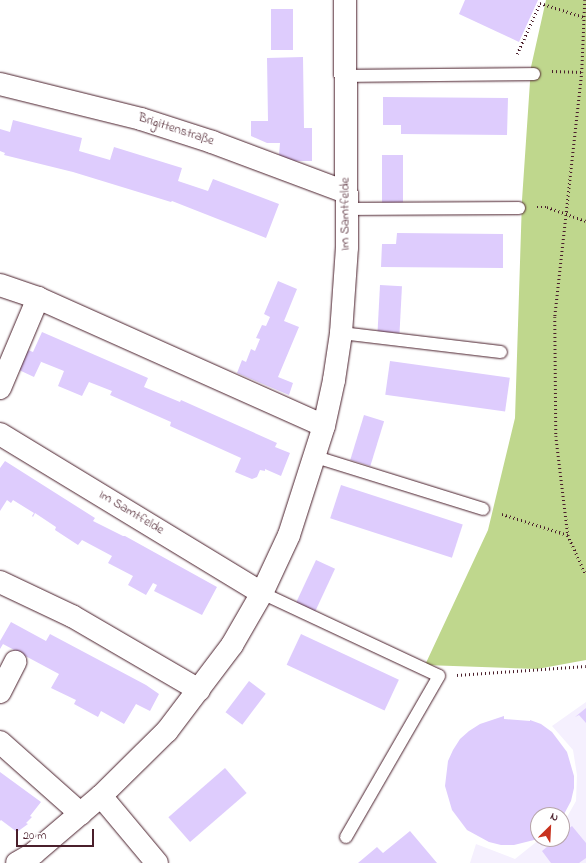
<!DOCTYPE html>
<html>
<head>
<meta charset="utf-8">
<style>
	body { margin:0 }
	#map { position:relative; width:586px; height:863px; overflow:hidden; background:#fff; font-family:"Indie Flower",sans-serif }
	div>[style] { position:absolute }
	.built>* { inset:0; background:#f5f0fe }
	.green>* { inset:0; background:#bfd78d }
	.building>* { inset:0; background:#deccfd; transform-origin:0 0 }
	.path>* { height:2.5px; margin-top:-1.25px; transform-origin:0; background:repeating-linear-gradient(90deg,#4a1f2b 0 1px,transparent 0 4px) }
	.roads { filter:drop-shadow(0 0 1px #4a1f2b) drop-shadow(0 0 1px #4a1f2b) }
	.service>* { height:12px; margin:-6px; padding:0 6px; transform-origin:6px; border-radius:6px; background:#fff }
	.minor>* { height:22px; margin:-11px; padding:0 11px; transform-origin:11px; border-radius:11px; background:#fff }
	span { translate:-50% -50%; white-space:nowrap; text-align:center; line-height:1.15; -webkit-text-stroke:3px #fff; paint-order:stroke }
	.street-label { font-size:13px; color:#4a1f2b }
	.north { position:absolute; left:530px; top:807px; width:40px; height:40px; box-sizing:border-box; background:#fff; border:1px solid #b7a5aa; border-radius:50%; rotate:24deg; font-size:11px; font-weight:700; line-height:16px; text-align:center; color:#4a1f2b }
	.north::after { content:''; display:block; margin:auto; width:14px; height:18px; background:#c8321e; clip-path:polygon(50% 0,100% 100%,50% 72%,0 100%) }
	.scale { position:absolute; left:16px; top:829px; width:78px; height:18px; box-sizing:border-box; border:2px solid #4a1f2b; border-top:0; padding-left:5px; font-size:12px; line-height:14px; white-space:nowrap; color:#4a1f2b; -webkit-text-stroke:3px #fff; paint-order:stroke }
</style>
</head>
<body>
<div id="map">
	<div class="built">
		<div style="clip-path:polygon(586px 702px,586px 863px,470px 863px,476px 844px,515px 859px,540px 839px,562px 839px,562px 821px,567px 817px,576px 801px,577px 775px,573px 750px,552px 726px)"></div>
	</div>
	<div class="green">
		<div style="clip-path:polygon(546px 0,586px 0,586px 660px,537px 669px,425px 665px,488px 530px,515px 418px,522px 200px,531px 67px)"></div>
	</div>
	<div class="building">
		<div style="clip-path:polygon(465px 0,538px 0,519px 42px,459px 14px)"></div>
		<div style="left:271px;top:9px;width:22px;height:41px"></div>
		<div style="clip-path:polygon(303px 57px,304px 128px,312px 128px,312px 161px,293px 161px,279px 155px,280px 143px,267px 143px,251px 136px,251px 121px,268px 121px,267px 58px)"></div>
		<div style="clip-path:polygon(383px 97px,508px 98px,507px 135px,401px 134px,401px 125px,383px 125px)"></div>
		<div style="clip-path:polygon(13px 120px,82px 138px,79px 151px,110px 160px,114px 147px,182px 168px,178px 181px,208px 191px,213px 179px,279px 204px,266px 238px,172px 201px,171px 202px,73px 172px,4px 155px,5px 153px,0 151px,0 129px,10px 132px)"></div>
		<div style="left:382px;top:155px;width:21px;height:48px"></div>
		<div style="clip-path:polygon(397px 233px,503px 234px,503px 268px,381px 267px,382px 244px,396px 244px)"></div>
		<div style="clip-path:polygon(278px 281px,297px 289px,284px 321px,299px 327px,278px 377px,293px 383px,289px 395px,237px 373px,242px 360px,246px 362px,251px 349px,255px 351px,260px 339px,256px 338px,262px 325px,266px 326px,270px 317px,264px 314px)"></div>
		<div style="left:380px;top:285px;width:22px;height:47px;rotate:3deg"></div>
		<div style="clip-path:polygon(42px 332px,148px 378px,144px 387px,180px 402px,181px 400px,277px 443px,275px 447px,290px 453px,281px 476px,265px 469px,265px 471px,260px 470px,257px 477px,252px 479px,235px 472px,241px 458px,170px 426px,171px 422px,110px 395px,112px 391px,89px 382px,82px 396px,58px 386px,64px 371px,39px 361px,41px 362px,34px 377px,19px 370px,28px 350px,33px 352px)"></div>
		<div style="left:390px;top:361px;width:121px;height:34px;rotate:8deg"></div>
		<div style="left:364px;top:415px;width:21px;height:47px;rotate:17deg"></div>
		<div style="clip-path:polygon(5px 461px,95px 518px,93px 521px,123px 536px,125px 536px,217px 587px,202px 615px,154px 591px,157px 585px,153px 583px,146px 595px,128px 585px,133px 576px,108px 563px,112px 556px,82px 540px,78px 545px,55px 530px,56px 527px,35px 513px,33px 517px,32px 516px,34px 513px,13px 500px,11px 503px,7px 500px,0 511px,0 468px)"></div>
		<div style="left:341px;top:485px;width:128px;height:35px;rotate:18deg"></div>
		<div style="left:316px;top:560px;width:21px;height:47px;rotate:25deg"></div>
		<div style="clip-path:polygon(11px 622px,46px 641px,50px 634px,146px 685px,159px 694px,150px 711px,136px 704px,124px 724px,101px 711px,98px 717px,74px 704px,76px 700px,51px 688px,59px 674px,3px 644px,0 649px,0 641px)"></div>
		<div style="left:301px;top:634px;width:108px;height:34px;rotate:25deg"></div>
		<div style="left:249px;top:681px;width:21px;height:39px;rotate:37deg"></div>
		<div style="clip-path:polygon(586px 708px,586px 723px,579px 715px,575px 717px)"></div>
		<div style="clip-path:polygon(504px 716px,504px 719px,530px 721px,530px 720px,541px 724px,552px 732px,567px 752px,574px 776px,574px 788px,571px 801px,562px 818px,562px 815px,538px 815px,538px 839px,514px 845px,501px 845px,489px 842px,467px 830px,452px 810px,445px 786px,448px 761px,453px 750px,460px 739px,469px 731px,480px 724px)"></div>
		<div style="left:225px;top:768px;width:33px;height:75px;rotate:49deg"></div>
		<div style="clip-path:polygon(0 772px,41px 802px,30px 816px,32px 817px,26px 823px,28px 824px,17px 832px,1px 820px,0 821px)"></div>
		<div style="clip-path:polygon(572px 826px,586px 843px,586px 858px,579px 863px,551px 863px,542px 851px,553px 842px,551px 839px,562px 839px,562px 834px)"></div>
		<div style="clip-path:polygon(410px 831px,437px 863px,358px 863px,377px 847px,383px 853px)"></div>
	</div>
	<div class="path">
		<div style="left:585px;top:0;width:72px;rotate:92.4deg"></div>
		<div style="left:582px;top:72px;width:246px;rotate:96.3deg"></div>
		<div style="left:555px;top:317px;width:119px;rotate:89.5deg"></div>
		<div style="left:556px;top:436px;width:100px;rotate:83.1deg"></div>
		<div style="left:568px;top:535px;width:44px;rotate:65.8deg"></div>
		<div style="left:517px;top:54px;width:56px;rotate:-65.7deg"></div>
		<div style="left:540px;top:3px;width:46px;rotate:17.7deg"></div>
		<div style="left:552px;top:71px;width:30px;rotate:2deg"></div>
		<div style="left:537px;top:207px;width:10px"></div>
		<div style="left:547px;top:207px;width:41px;rotate:19.7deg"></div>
		<div style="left:502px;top:514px;width:69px;rotate:17.7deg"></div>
		<div style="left:457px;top:675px;width:129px;rotate:-4deg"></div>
	</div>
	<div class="roads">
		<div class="service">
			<div style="left:345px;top:76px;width:189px;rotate:-0.6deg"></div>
			<div style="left:347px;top:209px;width:172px;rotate:-0.3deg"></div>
			<div style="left:341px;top:333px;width:161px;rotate:6.8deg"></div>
			<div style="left:316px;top:457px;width:175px;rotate:17.3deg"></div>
			<div style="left:262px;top:593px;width:195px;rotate:25.1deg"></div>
			<div style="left:439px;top:676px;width:186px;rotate:120deg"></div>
		</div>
		<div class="minor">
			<div style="left:0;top:84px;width:145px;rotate:13.9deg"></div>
			<div style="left:141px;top:119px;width:75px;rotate:17.9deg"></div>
			<div style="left:212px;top:142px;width:143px;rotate:20.5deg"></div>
			<div style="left:0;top:285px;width:40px;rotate:18.9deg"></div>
			<div style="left:38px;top:298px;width:313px;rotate:24.1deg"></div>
			<div style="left:0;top:388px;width:98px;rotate:-67.1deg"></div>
			<div style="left:0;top:434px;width:306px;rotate:31.3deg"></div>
			<div style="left:0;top:582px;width:80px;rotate:25.3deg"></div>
			<div style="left:72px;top:616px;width:147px;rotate:30.2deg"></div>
			<div style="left:0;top:692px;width:34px;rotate:-63deg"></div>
			<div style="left:0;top:742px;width:108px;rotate:41.6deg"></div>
			<div style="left:101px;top:796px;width:87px;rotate:50.1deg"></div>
			<div style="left:17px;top:863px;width:20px;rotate:-30deg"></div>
			<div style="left:34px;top:853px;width:88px;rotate:-40.4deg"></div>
			<div style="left:101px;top:796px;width:93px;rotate:-44.6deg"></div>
			<div style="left:167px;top:731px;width:108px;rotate:-52.9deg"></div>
			<div style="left:232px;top:645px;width:60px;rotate:-60deg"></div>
			<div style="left:262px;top:593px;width:64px;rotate:-65deg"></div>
			<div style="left:289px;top:535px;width:114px;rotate:-72.2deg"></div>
			<div style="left:324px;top:426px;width:47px;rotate:-77.7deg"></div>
			<div style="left:334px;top:380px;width:48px;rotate:-81.5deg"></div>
			<div style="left:341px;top:333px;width:86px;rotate:-86deg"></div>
			<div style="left:347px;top:247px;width:247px;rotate:-90.5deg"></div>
		</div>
	</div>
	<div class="street-label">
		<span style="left:176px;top:130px;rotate:18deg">Brigittenstraße</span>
		<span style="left:346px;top:214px;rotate:-90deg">Im Samtfelde</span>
		<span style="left:131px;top:513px;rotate:31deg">Im Samtfelde</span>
	</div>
	<div class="north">N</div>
	<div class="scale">20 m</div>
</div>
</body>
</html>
